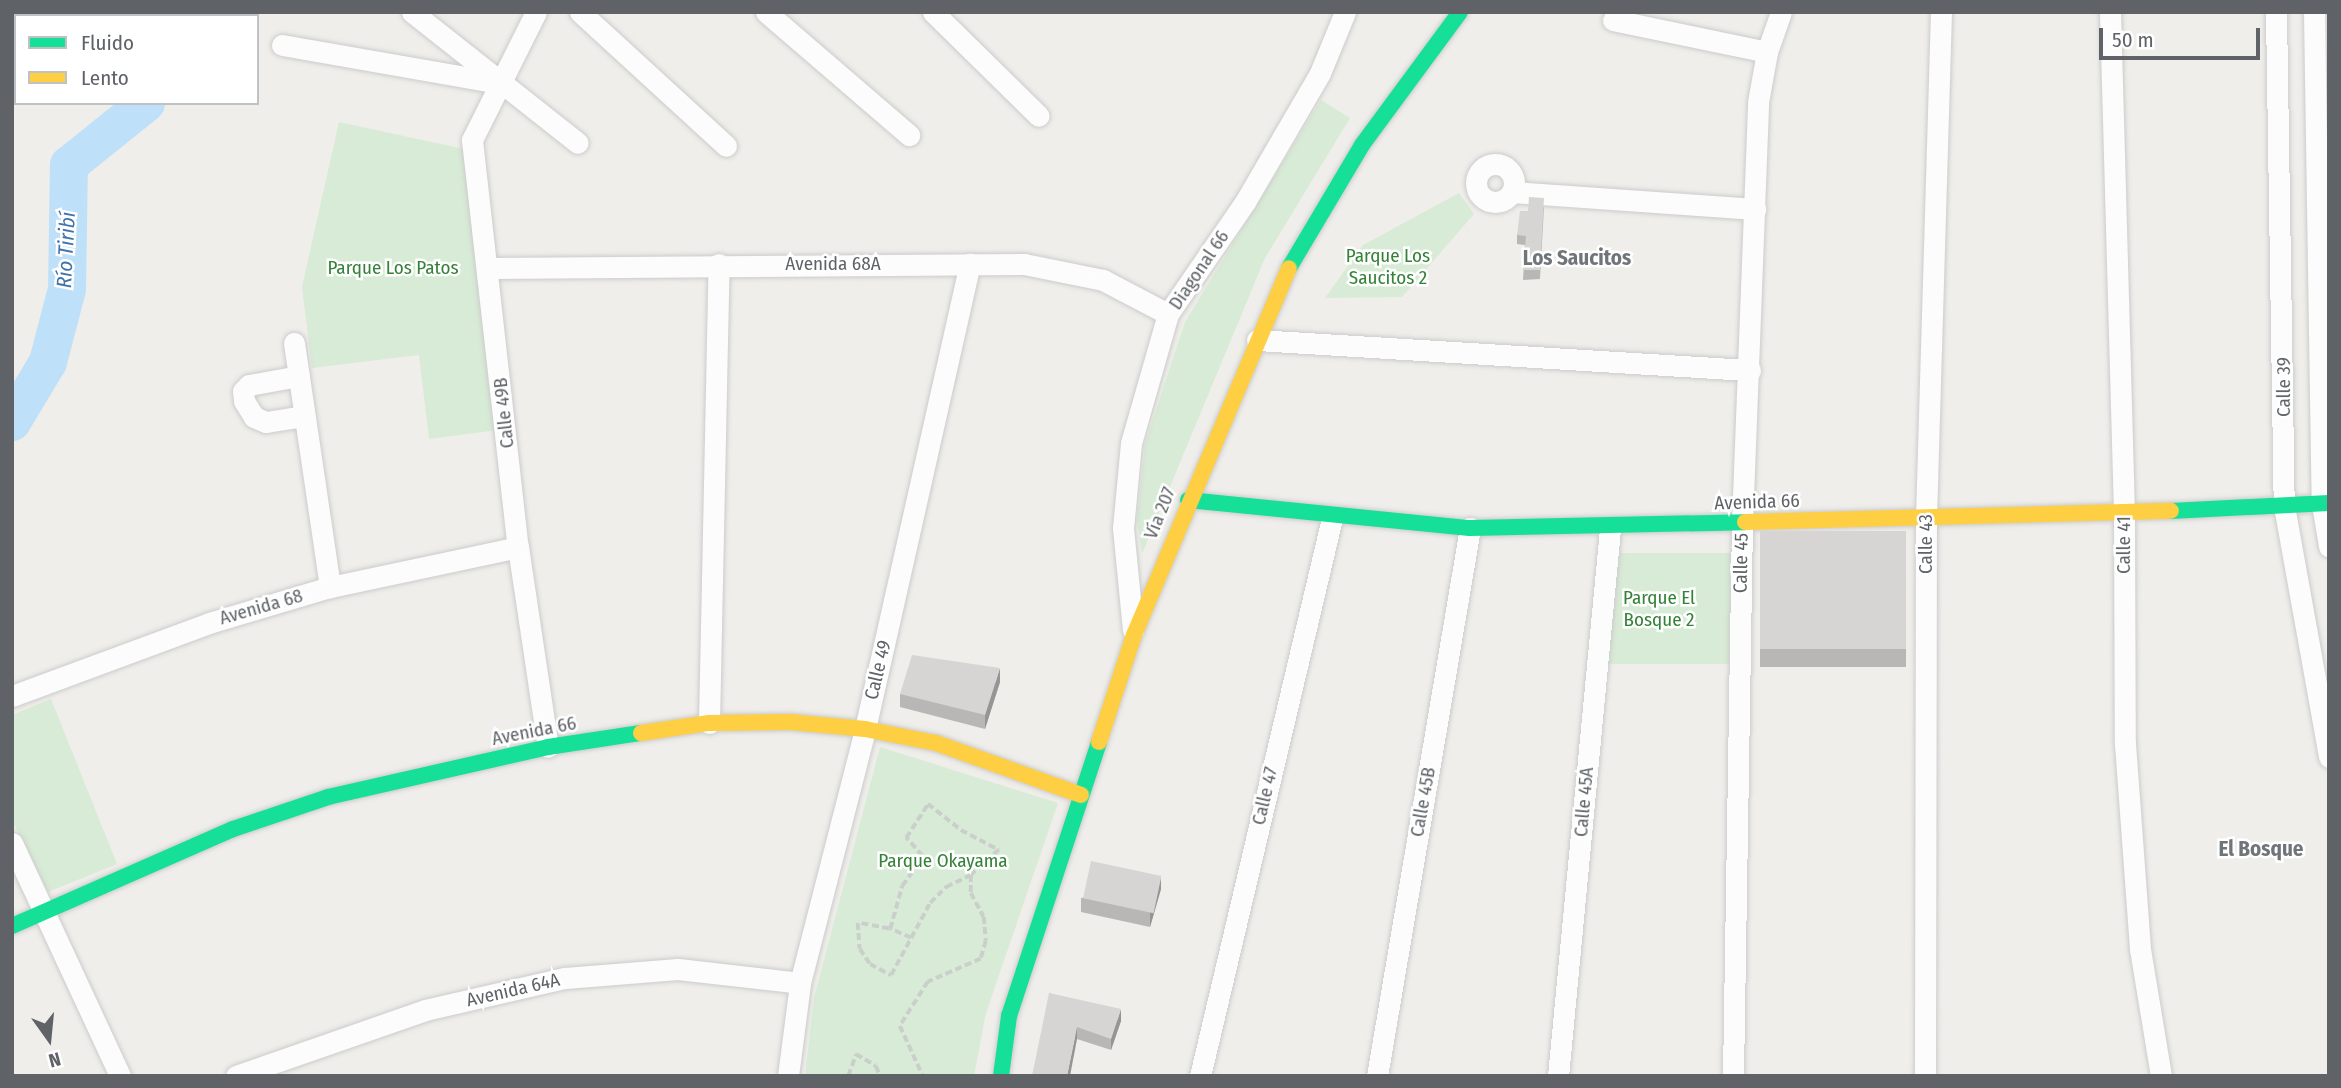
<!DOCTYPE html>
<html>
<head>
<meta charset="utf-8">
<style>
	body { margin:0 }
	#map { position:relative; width:2341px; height:1088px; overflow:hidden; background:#efeeea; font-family:"Fira Sans Condensed",sans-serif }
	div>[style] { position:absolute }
	.green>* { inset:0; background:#d8ebd6; transform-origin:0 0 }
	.river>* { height:38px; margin:-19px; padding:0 19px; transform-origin:19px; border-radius:19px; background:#bfe0f9 }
	.path>* { height:3.5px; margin-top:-1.75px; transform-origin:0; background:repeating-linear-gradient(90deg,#cacfcc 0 7px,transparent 0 10.5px) }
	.roads { filter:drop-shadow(0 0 2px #cbcccc) drop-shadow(0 0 2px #cbcccc) }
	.street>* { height:21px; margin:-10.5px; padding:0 10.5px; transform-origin:10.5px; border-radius:10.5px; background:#fdfcfc }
	.street>.ring { margin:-10.5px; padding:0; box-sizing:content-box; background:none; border:21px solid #fdfcfc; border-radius:50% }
	.fast>* { height:16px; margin:-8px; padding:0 8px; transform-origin:8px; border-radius:8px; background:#16e098 }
	.slow>* { height:16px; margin:-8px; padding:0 8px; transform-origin:8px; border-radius:8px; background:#ffcf43 }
	.wall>* { inset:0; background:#b8b7b5; transform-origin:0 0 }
	.shaded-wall>* { inset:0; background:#969594 }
	.building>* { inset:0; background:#d6d5d3; transform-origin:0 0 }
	span { translate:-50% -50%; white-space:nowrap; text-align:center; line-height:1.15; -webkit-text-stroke:5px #fff; paint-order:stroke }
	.park-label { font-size:19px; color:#348238 }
	.street-label { font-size:19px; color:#5f6368 }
	.water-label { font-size:21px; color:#4174aa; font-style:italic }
	.neighbourhood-label { font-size:21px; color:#70757a; font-weight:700 }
	.frame { position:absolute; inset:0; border:14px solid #5f6368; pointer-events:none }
	.legend { position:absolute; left:14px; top:14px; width:245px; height:91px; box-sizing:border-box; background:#fff; border:2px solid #bfc1c3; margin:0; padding:9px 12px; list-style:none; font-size:21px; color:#5f6368 }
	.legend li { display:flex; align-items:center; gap:14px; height:35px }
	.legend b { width:35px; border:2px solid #bfc1c3 }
	.north { position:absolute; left:14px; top:1004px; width:70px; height:70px; -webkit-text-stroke:5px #fff; paint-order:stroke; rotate:165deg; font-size:19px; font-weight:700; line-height:28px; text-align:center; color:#5f6368 }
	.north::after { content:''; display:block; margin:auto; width:24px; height:32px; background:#5f6368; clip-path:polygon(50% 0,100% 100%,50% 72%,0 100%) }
	.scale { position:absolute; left:2099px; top:28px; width:161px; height:32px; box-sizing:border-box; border:4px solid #5f6368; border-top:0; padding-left:9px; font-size:21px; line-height:24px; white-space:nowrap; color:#5f6368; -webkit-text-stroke:5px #fff; paint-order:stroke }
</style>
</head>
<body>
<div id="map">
	<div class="green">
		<div style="clip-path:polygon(1321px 100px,1350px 118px,1265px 258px,1142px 554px,1137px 520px,1145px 444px,1185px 322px)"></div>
		<div style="clip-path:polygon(339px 122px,464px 149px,498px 430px,429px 439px,419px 355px,312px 368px,302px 287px)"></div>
		<div style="clip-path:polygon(1459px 193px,1474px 214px,1402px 297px,1325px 298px,1363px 245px)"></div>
		<div style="left:1607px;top:553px;width:124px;height:111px"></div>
		<div style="clip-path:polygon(51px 699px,117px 864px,48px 892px,12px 820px,12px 715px)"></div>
		<div style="clip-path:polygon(880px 747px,1058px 803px,986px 1013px,974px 1076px,805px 1076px,814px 998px)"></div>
	</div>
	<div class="river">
		<div style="left:193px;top:16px;width:4px;rotate:-90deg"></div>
		<div style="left:12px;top:422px;width:70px;rotate:-59deg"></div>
		<div style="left:48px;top:362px;width:75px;rotate:-75.4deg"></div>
		<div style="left:67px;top:289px;width:124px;rotate:-89.1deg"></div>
		<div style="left:69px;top:165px;width:99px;rotate:-38.8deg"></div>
	</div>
	<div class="path">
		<div style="left:889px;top:929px;width:32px;rotate:-169deg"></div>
		<div style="left:858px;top:923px;width:26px;rotate:86deg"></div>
		<div style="left:860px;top:949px;width:18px;rotate:56deg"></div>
		<div style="left:870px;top:964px;width:24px;rotate:28deg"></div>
		<div style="left:891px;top:975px;width:82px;rotate:-61.6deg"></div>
		<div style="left:930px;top:903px;width:23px;rotate:-45deg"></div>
		<div style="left:946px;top:887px;width:28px;rotate:-26deg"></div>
		<div style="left:911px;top:938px;width:23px;rotate:-157deg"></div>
		<div style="left:890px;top:929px;width:45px;rotate:-74.4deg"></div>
		<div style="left:902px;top:886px;width:22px;rotate:-54deg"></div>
		<div style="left:915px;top:868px;width:15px;rotate:-16deg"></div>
		<div style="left:929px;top:864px;width:35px;rotate:-131deg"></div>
		<div style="left:906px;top:838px;width:40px;rotate:-57.1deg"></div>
		<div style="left:928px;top:804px;width:42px;rotate:38.2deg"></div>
		<div style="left:961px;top:830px;width:43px;rotate:27.8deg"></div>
		<div style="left:999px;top:850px;width:38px;rotate:138deg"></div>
		<div style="left:971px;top:875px;width:18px;rotate:90deg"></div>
		<div style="left:971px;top:893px;width:27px;rotate:62deg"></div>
		<div style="left:984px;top:917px;width:24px;rotate:85deg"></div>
		<div style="left:986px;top:941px;width:19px;rotate:106deg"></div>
		<div style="left:981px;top:959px;width:58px;rotate:156.5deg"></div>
		<div style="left:928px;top:982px;width:52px;rotate:122.5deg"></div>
		<div style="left:900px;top:1026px;width:55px;rotate:65.3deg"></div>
		<div style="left:848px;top:1076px;width:23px;rotate:-70deg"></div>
		<div style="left:856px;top:1054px;width:23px;rotate:31deg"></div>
		<div style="left:876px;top:1066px;width:11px;rotate:68deg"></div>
	</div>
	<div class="roads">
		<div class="street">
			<div style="left:64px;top:12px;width:4px;rotate:63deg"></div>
			<div style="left:412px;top:12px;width:211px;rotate:38.3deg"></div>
			<div style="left:536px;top:12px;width:143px;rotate:116.6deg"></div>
			<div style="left:472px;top:140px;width:410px;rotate:83.6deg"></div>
			<div style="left:518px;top:547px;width:202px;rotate:81.5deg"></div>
			<div style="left:580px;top:12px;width:198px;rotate:42.5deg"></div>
			<div style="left:766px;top:12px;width:189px;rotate:40.7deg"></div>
			<div style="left:933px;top:12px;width:148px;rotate:44.5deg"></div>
			<div style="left:2110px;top:12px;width:502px;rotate:88.4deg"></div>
			<div style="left:2124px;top:514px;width:230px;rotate:89.8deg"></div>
			<div style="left:2125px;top:744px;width:206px;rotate:85.8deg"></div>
			<div style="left:2140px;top:949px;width:129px;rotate:80.6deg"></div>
			<div style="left:2276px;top:12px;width:494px;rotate:89.1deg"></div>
			<div style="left:2284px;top:506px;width:255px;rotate:79.8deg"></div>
			<div style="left:2314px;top:12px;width:492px;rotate:89.1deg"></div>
			<div style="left:2322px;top:504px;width:43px;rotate:80.5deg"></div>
			<div style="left:1613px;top:20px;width:157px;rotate:11.7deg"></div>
			<div style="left:282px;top:45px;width:220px;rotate:9.9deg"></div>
			<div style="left:12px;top:59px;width:4px;rotate:-14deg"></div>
			<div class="ring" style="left:1476px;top:164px;width:17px;height:17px"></div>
			<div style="left:1512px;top:192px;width:244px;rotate:4deg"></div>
			<div style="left:489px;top:268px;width:535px;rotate:-0.43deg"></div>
			<div style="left:1024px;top:264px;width:81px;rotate:11.4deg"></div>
			<div style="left:1103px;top:280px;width:73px;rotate:27.6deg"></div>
			<div style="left:1257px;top:340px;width:494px;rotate:3.5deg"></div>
			<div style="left:294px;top:343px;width:247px;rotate:81.6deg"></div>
			<div style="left:299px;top:376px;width:51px;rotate:169.8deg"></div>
			<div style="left:249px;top:385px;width:8px;rotate:135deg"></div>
			<div style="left:243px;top:391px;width:10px;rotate:84deg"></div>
			<div style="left:244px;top:401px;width:19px;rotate:58deg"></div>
			<div style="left:254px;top:417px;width:13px;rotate:23deg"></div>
			<div style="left:266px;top:422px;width:39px;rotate:-9deg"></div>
			<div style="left:1133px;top:630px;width:102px;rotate:-95.6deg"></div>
			<div style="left:1123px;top:528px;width:85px;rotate:-84.6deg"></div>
			<div style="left:1131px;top:443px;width:134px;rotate:-74deg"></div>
			<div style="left:1168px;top:314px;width:136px;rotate:-55.5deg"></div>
			<div style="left:1245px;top:202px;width:149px;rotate:-59.8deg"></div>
			<div style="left:1320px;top:73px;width:66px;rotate:-67.7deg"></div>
			<div style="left:12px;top:696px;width:210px;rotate:-20.3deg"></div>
			<div style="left:209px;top:623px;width:126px;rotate:-16.6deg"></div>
			<div style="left:330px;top:587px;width:192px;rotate:-12deg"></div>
			<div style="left:709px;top:723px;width:459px;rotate:-88.8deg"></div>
			<div style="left:12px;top:843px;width:257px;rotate:65.1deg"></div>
			<div style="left:236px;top:1076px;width:200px;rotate:-19.2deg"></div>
			<div style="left:425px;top:1010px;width:144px;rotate:-12.9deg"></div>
			<div style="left:565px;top:978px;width:113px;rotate:-4.6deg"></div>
			<div style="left:678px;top:969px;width:123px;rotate:6.5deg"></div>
			<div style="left:788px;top:1076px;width:94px;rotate:-82.6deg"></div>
			<div style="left:800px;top:983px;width:262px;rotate:-75.6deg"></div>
			<div style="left:865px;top:729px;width:477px;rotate:-77.3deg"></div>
			<div style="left:1200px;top:1076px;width:573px;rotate:-76.69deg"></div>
			<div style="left:1377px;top:1076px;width:556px;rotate:-80.37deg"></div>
			<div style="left:1558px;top:1076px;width:549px;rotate:-84.57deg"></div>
			<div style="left:1733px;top:1076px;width:553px;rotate:-89.07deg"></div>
			<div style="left:1742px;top:523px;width:421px;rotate:-87.8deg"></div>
			<div style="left:1758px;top:102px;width:51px;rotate:-79.8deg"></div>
			<div style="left:1767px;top:52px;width:42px;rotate:-70.7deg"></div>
			<div style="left:1925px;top:1076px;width:559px;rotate:-89.9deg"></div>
			<div style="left:1926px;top:517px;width:505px;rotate:-88.3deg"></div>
		</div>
		<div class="fast">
			<div style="left:1289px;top:268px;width:143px;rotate:-59.3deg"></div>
			<div style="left:1362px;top:145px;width:165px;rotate:-53.6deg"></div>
			<div style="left:1188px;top:500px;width:283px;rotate:5.7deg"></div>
			<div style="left:1470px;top:528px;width:275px;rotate:-1.2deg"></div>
			<div style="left:2171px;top:511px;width:158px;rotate:-2.9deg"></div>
			<div style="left:12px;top:926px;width:241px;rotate:-23.7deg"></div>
			<div style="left:233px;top:829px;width:100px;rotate:-18.6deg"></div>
			<div style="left:328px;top:797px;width:226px;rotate:-12.8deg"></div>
			<div style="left:548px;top:747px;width:94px;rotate:-8.6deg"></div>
			<div style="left:1001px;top:1076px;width:61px;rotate:-82.4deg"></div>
			<div style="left:1009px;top:1016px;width:288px;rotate:-71.8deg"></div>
		</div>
		<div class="slow">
			<div style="left:1745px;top:522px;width:426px;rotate:-1.5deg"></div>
			<div style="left:641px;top:733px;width:69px;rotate:-8.4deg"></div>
			<div style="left:709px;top:723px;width:82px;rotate:-0.7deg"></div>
			<div style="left:791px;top:722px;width:74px;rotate:5.4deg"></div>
			<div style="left:865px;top:729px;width:72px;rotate:11.2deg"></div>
			<div style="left:936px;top:743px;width:154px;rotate:19.7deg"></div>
			<div style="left:1099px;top:742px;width:113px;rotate:-71.9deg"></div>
			<div style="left:1134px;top:635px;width:398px;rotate:-67.1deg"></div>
		</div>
	</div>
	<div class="wall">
		<div style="clip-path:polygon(1544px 207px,1540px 279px,1523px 280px,1525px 245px,1517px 244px,1517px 235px,1528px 211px)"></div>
		<div style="left:1906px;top:531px;width:136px;height:146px;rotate:90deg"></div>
		<div style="clip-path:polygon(1000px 682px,985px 729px,900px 707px,900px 694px)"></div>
		<div style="clip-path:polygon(1161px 889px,1150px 927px,1081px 912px,1081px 898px)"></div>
		<div style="clip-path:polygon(1049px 993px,1121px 1021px,1111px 1050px,1077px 1039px)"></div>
	</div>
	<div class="shaded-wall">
		<div style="clip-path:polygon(1000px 668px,1000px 682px,985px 729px,985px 715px)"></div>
		<div style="clip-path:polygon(1161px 876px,1161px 889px,1150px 927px,1150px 913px)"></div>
		<div style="clip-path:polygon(1121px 1009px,1121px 1021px,1111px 1050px,1111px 1039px)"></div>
		<div style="clip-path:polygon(1077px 1027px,1077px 1039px,1070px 1076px,1067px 1076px)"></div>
	</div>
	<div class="building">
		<div style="clip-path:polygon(1529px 197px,1544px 198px,1540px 270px,1523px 270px,1526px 236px,1517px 235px,1520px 211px,1528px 211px)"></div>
		<div style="left:1906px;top:531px;width:118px;height:146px;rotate:90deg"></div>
		<div style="clip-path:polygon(912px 655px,1000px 668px,985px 715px,900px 694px)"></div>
		<div style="left:1091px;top:861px;width:72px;height:38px;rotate:12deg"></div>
		<div style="clip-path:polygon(1049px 993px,1121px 1009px,1111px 1039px,1077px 1027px,1067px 1076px,1032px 1076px)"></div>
	</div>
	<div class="park-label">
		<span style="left:1388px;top:267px">Parque Los<br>Saucitos 2</span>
		<span style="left:393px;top:268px">Parque Los Patos</span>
		<span style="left:1659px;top:609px">Parque El<br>Bosque 2</span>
		<span style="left:943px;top:861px">Parque Okayama</span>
	</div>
	<div class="street-label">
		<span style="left:833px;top:264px">Avenida 68A</span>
		<span style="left:1199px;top:270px;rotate:-56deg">Diagonal 66</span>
		<span style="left:2284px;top:387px;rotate:-90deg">Calle 39</span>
		<span style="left:504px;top:413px;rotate:-96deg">Calle 49B</span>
		<span style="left:1757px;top:502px;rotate:-2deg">Avenida 66</span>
		<span style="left:1160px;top:513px;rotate:-68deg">Vía 207</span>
		<span style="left:1926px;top:544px;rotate:-90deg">Calle 43</span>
		<span style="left:2124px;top:545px;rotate:-90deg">Calle 41</span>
		<span style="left:1741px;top:563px;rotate:-89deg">Calle 45</span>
		<span style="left:261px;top:607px;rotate:-16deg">Avenida 68</span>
		<span style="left:878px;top:670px;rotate:-77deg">Calle 49</span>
		<span style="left:534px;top:731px;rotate:-11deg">Avenida 66</span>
		<span style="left:1265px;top:796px;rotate:-77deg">Calle 47</span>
		<span style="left:1423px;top:802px;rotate:-80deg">Calle 45B</span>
		<span style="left:1584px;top:802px;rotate:-85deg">Calle 45A</span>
		<span style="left:513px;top:990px;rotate:-13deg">Avenida 64A</span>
	</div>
	<div class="water-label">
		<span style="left:66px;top:250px;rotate:-87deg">Río Tiribí</span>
	</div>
	<div class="neighbourhood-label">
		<span style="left:1577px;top:258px">Los Saucitos</span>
		<span style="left:2261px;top:849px">El Bosque</span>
	</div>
	<div class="frame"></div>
	<ul class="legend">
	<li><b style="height:9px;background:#16e098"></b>Fluido</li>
	<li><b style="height:9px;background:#ffcf43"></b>Lento</li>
	</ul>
	<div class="north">N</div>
	<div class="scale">50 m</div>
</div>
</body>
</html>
